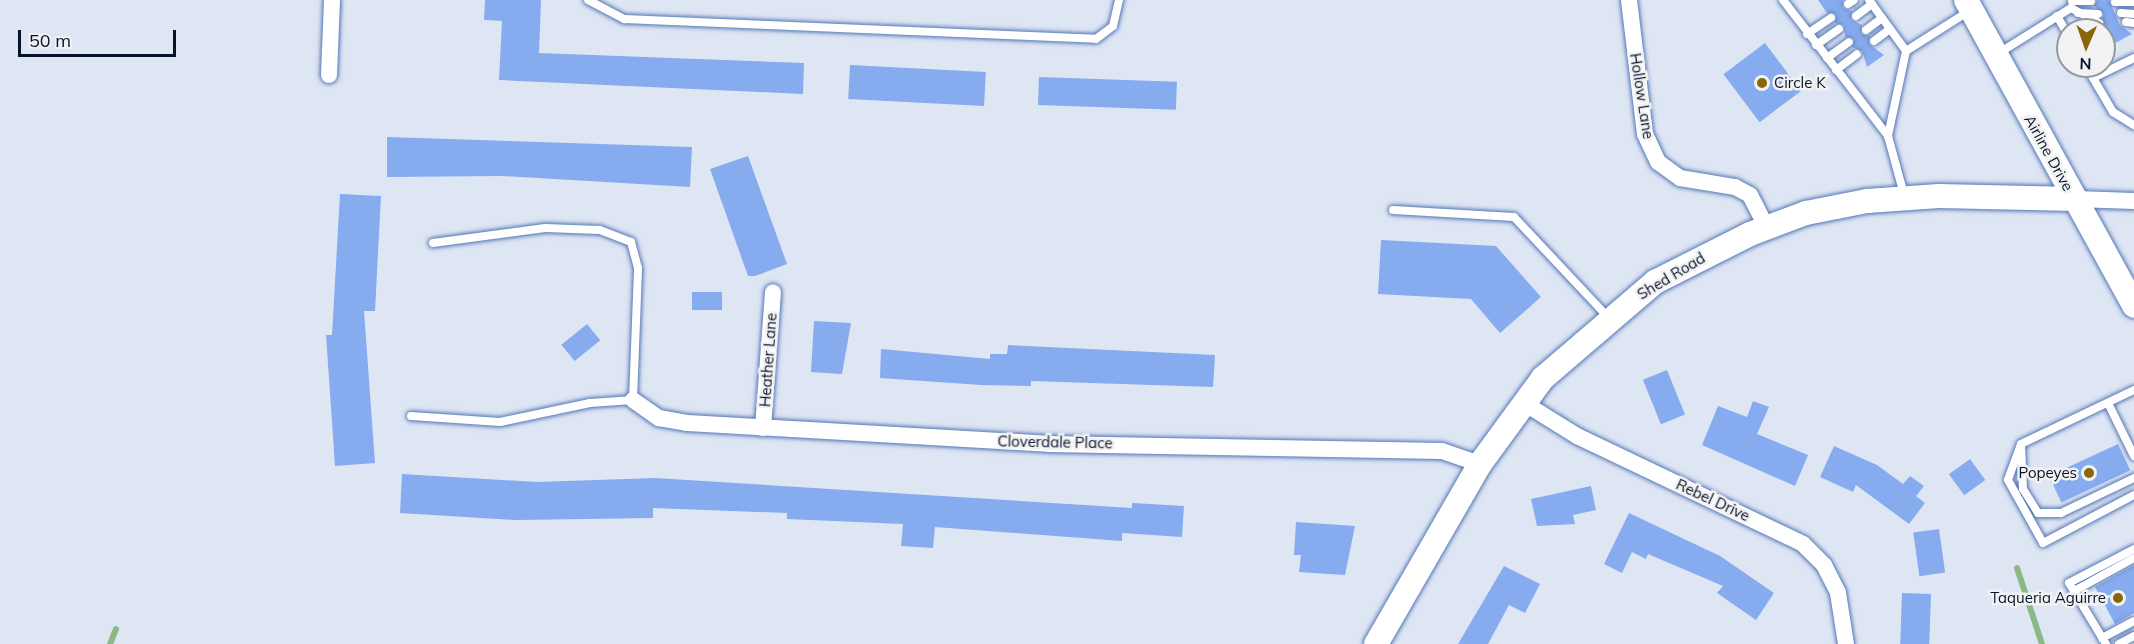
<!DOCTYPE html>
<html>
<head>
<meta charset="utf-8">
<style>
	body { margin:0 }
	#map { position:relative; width:2134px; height:644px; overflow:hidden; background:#dee6f4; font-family:Mulish,sans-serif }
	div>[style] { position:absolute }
	.stream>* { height:6px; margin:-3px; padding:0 3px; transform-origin:3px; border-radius:3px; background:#8cb886 }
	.building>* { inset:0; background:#86abee; transform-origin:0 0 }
	.roads { filter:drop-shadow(0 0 2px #5577b6) drop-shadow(0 0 2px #5577b6) }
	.lane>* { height:8px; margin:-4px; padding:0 4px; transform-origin:4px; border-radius:4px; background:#fff }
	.street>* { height:16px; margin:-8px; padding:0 8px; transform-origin:8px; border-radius:8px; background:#fff }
	.secondary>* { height:24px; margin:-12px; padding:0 12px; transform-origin:12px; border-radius:12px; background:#fff }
	.dots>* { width:16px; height:16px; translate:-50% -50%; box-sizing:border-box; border:3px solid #f2f2f2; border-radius:50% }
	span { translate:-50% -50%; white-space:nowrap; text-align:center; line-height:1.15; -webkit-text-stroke:5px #f2f2f2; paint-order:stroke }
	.poi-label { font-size:15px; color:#07132b }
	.left { translate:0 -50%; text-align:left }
	.right { translate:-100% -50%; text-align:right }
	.street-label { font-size:15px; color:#07132b }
	.north { position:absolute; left:2056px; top:18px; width:60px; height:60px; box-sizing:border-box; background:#f2f2f2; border:2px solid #9499a2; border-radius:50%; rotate:182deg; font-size:16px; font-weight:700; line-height:24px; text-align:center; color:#07132b }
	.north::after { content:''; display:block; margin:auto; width:21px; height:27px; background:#8c6506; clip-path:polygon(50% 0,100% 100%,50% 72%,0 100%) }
	.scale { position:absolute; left:18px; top:30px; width:158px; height:27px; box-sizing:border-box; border:3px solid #07132b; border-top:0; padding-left:8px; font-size:18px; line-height:21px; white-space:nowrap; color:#07132b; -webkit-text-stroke:4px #f2f2f2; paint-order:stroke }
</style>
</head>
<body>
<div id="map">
	<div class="stream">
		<div style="left:2017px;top:568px;width:80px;rotate:71.8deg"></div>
		<div style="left:110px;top:644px;width:16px;rotate:-68deg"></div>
	</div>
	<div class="building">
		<div style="clip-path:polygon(485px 0,541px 0,539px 53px,804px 63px,803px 94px,499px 80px,502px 21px,484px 20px)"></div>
		<div style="clip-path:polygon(1818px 0,1843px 0,1843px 8px,1852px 11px,1851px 20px,1862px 25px,1861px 34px,1870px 36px,1869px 44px,1884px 55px,1867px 67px,1862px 51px,1852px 47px,1854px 39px,1845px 37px,1844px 25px,1835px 23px,1836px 14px,1827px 13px)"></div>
		<div style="clip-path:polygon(2097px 0,2109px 0,2120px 25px,2132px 34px,2104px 49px,2104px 30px,2100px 29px,2104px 14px,2094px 6px)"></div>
		<div style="left:1765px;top:43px;width:60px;height:52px;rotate:53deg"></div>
		<div style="left:850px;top:65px;width:136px;height:34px;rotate:3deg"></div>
		<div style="left:1039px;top:77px;width:138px;height:28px;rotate:2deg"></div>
		<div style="clip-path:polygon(387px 137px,692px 147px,690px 187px,502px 176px,387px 177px)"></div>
		<div style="clip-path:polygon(748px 156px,787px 264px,755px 276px,748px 276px,710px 169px)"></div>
		<div style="clip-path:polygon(340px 194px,381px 196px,375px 311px,364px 311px,375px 463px,335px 466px,326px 335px,332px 335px)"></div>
		<div style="clip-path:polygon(1381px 240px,1496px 246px,1541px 297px,1500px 333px,1471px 299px,1378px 294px)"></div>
		<div style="left:692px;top:292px;width:30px;height:18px"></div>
		<div style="clip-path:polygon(814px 321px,851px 323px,842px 374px,811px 372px)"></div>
		<div style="left:587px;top:324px;width:21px;height:33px;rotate:51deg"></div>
		<div style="clip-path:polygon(1008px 345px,1215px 355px,1213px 387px,1031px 381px,1031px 386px,981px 385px,880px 378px,881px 349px,990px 359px,990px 354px,1007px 354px)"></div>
		<div style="left:1667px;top:370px;width:48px;height:26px;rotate:68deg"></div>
		<div style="clip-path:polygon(1753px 401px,1769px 407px,1757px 434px,1808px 455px,1795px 486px,1702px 445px,1718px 406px,1747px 417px)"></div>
		<div style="left:2118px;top:444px;width:29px;height:76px;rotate:65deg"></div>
		<div style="clip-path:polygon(1834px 446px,1877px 465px,1903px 484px,1910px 476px,1924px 486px,1916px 496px,1925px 503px,1909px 524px,1856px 485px,1853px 492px,1820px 477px)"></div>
		<div style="left:1970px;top:459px;width:26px;height:26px;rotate:54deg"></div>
		<div style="clip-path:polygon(402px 474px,537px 482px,655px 478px,1132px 508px,1132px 503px,1184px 506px,1182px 537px,1122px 533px,1122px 541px,935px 527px,933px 548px,901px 546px,903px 524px,787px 519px,787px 513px,653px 508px,653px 518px,516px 520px,400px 513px)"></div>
		<div style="clip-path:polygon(1591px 486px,1596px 510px,1573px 515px,1575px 524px,1537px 526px,1531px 499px)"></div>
		<div style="clip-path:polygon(1629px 513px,1720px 556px,1774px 593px,1756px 620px,1717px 593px,1723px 586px,1648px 554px,1646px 559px,1632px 552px,1622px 573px,1604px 564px)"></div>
		<div style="clip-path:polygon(1296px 522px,1355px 526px,1345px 575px,1299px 572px,1301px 555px,1294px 555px)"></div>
		<div style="left:1939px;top:529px;width:44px;height:26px;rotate:82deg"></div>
		<div style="clip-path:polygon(2134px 565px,2134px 613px,2115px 624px,2095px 587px)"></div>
		<div style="clip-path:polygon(1504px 566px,1540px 584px,1525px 613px,1509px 605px,1488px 644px,1458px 644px)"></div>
		<div style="left:1902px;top:593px;width:29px;height:51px;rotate:2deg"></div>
	</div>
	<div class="roads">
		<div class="lane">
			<div style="left:588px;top:0;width:41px;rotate:27.8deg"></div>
			<div style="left:624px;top:19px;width:472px;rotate:2.4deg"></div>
			<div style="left:1096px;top:39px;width:21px;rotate:-37deg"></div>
			<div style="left:1113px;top:26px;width:27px;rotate:-77deg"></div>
			<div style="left:1783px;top:0;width:172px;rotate:52.3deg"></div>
			<div style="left:1888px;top:136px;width:64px;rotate:74.7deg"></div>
			<div style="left:1869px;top:0;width:63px;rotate:54deg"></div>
			<div style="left:1906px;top:51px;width:87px;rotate:102deg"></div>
			<div style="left:2072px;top:1px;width:19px"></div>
			<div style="left:2115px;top:2px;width:19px"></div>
			<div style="left:1848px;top:4px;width:7px;rotate:-34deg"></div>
			<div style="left:2078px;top:13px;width:20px;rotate:3deg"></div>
			<div style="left:2121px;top:13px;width:13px;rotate:4deg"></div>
			<div style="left:1856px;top:16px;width:20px;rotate:-37deg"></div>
			<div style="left:2057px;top:16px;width:22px;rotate:60deg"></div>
			<div style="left:2126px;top:22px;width:8px;rotate:7deg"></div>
			<div style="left:1866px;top:30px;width:20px;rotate:-37deg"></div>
			<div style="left:1807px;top:34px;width:29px;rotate:-34deg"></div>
			<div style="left:1874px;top:41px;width:20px;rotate:-37deg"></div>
			<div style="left:1816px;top:45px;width:28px;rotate:-35deg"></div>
			<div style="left:1906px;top:51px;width:75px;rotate:-32.4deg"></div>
			<div style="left:1999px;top:53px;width:85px;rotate:-32deg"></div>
			<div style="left:2071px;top:8px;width:32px;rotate:28deg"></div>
			<div style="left:1827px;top:58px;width:27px;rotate:-36deg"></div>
			<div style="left:2086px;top:66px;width:53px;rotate:59.6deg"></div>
			<div style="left:2113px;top:112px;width:25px;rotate:32deg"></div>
			<div style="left:1836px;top:70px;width:26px;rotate:-37deg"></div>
			<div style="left:2093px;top:78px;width:46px;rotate:-26deg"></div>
			<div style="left:1393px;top:210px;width:121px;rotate:3.3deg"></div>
			<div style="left:1514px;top:217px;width:137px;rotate:46.8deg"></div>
			<div style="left:2134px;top:390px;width:125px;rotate:154.5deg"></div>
			<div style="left:2021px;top:444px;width:38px;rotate:110deg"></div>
			<div style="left:2008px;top:480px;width:72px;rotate:60.9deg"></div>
			<div style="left:2043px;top:543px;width:103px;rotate:-27.8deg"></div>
			<div style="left:2108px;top:403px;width:59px;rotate:63.9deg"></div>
			<div style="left:411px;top:416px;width:89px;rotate:3.9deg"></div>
			<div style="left:500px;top:422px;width:92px;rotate:-11.9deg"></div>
			<div style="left:590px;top:403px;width:43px;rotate:-4deg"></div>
			<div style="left:633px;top:400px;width:132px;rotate:-87.8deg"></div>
			<div style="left:638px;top:268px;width:27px;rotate:-105deg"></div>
			<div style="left:631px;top:242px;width:34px;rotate:-159deg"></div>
			<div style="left:599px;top:230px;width:54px;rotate:-177.9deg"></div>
			<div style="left:545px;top:228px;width:113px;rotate:172.4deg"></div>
			<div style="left:2021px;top:445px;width:44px;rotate:87.4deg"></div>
			<div style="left:2023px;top:489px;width:28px;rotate:58deg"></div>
			<div style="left:2038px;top:513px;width:23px"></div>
			<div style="left:2061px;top:513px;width:81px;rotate:-25.6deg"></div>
			<div style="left:2074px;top:591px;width:68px;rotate:-28.8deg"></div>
			<div style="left:2102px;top:638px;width:36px;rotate:-28deg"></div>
			<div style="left:2106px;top:644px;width:71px;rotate:-121.2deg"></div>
			<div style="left:2069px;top:583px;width:73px;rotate:-27.6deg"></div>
			<div style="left:2119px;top:644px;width:17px;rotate:-28deg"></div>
		</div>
		<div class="street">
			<div style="left:1629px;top:0;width:135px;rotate:83.2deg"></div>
			<div style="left:1645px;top:134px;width:31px;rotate:65deg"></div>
			<div style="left:1658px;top:162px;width:27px;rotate:36deg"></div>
			<div style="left:1680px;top:178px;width:56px;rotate:9.3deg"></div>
			<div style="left:1735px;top:187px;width:17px;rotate:28deg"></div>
			<div style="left:1750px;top:195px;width:37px;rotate:63deg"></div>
			<div style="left:329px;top:75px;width:75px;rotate:-87.7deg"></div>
			<div style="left:2075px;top:199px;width:59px;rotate:1.9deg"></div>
			<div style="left:633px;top:400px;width:32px;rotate:35deg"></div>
			<div style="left:659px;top:418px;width:28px;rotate:10deg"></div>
			<div style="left:687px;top:423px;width:362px;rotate:3.3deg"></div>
			<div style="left:1048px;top:444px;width:394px;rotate:1deg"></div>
			<div style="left:1442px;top:451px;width:40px;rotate:18.9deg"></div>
			<div style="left:1524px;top:403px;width:62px;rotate:31.9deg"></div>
			<div style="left:1577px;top:436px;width:250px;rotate:25.5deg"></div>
			<div style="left:1803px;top:544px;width:30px;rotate:45deg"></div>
			<div style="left:1824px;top:565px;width:31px;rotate:63deg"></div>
			<div style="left:1838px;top:593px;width:52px;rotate:81.1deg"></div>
			<div style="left:763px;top:428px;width:136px;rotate:-85.8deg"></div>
		</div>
		<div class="secondary">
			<div style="left:1966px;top:0;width:349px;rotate:61.2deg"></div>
			<div style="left:1376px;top:644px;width:208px;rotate:-60deg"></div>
			<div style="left:1480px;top:464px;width:107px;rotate:-53.8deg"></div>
			<div style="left:1543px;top:378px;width:148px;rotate:-40.6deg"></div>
			<div style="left:1655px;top:282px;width:106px;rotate:-26.8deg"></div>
			<div style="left:1750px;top:234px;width:60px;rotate:-20.6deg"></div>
			<div style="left:1806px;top:213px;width:62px;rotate:-11.1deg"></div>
			<div style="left:1867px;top:201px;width:72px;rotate:-4deg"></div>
			<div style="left:1939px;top:196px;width:136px;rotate:1.3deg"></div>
		</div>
	</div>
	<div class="dots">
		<div style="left:1762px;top:83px;background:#8c6506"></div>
		<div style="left:2089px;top:473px;background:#8c6506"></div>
		<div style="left:2118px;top:598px;background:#8c6506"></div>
	</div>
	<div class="poi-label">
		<span class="left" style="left:1774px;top:83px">Circle K</span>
		<span class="right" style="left:2077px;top:473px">Popeyes</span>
		<span class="right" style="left:2106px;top:598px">Taqueria Aguirre</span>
	</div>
	<div class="street-label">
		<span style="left:1642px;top:96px;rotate:81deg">Hollow Lane</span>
		<span style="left:2049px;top:153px;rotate:61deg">Airline Drive</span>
		<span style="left:1671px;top:276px;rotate:-31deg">Shed Road</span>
		<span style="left:768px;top:360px;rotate:-86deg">Heather Lane</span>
		<span style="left:1055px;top:442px;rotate:1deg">Cloverdale Place</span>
		<span style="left:1713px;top:500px;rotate:25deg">Rebel Drive</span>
	</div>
	<div class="north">N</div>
	<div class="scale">50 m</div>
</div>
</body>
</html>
